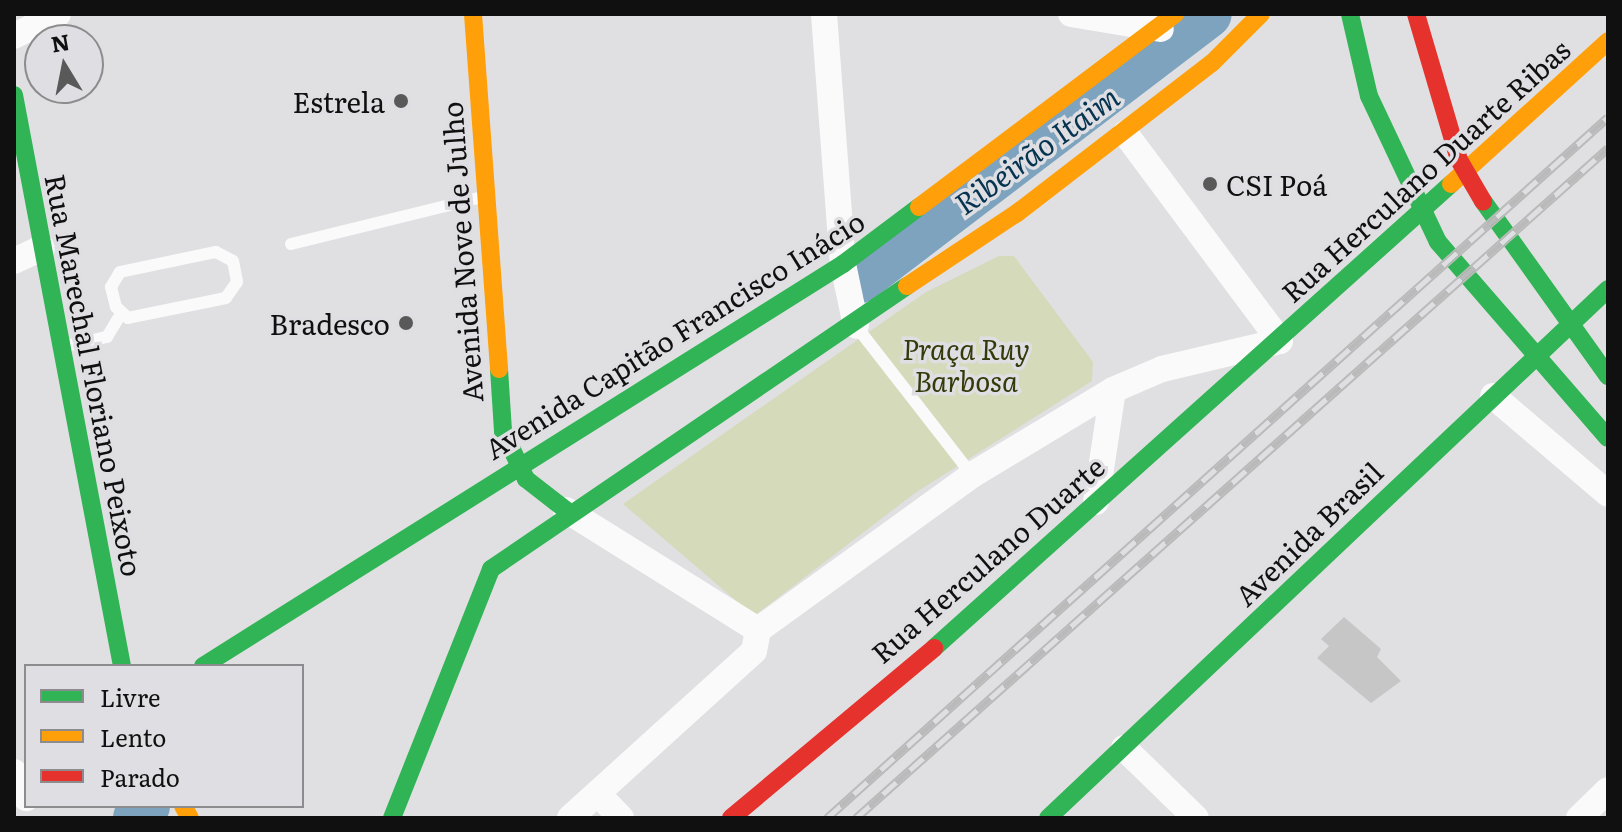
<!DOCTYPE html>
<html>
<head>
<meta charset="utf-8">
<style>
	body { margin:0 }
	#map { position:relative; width:1622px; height:832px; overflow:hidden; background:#e0e0e2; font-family:Literata,serif }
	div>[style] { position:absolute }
	.green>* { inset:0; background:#d4daba }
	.river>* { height:48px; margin:-24px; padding:0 24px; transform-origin:24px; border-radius:24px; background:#7da3be }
	.building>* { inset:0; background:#c6c6c7 }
	.lane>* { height:12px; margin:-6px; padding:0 6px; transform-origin:6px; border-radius:6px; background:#fafafb }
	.street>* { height:26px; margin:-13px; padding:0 13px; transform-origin:13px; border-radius:13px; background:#fafafb }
	.fast>* { height:18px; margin:-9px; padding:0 9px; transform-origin:9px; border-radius:9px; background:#30b455 }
	.slow>* { height:18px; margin:-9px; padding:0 9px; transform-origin:9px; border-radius:9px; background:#ff9f0a }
	.jam>* { height:18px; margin:-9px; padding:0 9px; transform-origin:9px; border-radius:9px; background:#e5322d }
	.rail>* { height:9px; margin-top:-4.5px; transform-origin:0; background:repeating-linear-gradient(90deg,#dfdfe3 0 18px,#bababa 0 36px); box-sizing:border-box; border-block:2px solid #bababa }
	.dots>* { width:22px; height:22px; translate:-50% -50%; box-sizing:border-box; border:4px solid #dfdfe3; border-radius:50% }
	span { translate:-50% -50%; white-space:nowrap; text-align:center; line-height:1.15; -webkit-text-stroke:7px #dfdfe3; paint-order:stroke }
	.poi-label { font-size:28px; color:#101011 }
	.right { translate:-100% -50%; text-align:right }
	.left { translate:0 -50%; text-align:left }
	.street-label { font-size:28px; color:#101011 }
	.park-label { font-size:28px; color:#343a0a; font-style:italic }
	.water-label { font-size:30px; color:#063450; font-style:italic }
	.frame { position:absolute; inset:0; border:16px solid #101011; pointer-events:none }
	.legend { position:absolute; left:24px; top:664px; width:280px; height:144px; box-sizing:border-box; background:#dfdfe3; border:2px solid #8c8c8f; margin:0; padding:10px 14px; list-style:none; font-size:24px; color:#101011 }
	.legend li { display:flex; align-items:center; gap:16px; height:40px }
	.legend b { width:40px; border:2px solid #8c8c8f }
	.north { position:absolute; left:24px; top:24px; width:80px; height:80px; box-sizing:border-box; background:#dfdfe3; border:2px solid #8c8c8f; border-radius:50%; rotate:350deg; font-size:22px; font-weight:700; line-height:32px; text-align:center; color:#101011 }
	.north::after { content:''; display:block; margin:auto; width:28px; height:36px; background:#59595a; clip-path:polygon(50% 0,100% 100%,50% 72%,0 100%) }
</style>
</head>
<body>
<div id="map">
	<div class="green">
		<div style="clip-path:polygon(999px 256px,1014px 256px,1093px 362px,1092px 381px,915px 493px,754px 616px,623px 504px,926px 292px)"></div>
	</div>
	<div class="river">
		<div style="left:860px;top:279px;width:437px;rotate:-37.3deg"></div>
		<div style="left:137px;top:818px;width:15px;rotate:-53deg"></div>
	</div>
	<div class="building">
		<div style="clip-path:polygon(1344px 617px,1381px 649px,1377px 657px,1401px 681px,1371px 703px,1317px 658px,1329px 646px,1321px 639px)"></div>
	</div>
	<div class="lane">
		<div style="left:291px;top:244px;width:198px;rotate:-13.8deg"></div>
		<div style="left:216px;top:252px;width:19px;rotate:28deg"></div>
		<div style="left:233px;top:261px;width:21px;rotate:79deg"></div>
		<div style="left:237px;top:282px;width:19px;rotate:125deg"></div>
		<div style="left:226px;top:298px;width:100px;rotate:168.5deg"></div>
		<div style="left:128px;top:318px;width:16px;rotate:-137deg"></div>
		<div style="left:116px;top:307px;width:21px;rotate:-104deg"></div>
		<div style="left:111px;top:287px;width:17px;rotate:-59deg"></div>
		<div style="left:120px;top:272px;width:98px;rotate:-11.8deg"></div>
		<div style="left:856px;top:326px;width:189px;rotate:52.1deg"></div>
		<div style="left:66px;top:346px;width:42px;rotate:-12.4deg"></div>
		<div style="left:107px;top:337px;width:27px;rotate:-59deg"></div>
	</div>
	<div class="street">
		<div style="left:824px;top:14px;width:251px;rotate:85.7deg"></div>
		<div style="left:843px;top:264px;width:63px;rotate:78.2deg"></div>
		<div style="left:1071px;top:14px;width:91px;rotate:9.5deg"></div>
		<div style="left:14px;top:36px;width:49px;rotate:-26.6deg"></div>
		<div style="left:14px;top:261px;width:31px;rotate:-25deg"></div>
		<div style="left:1493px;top:396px;width:151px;rotate:40.4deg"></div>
		<div style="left:1096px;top:502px;width:113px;rotate:-81.4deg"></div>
		<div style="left:566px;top:510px;width:226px;rotate:32deg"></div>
		<div style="left:758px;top:630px;width:264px;rotate:-35.9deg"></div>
		<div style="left:972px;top:475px;width:165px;rotate:-31.1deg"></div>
		<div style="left:1113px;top:390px;width:53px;rotate:-23.2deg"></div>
		<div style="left:1162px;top:369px;width:121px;rotate:-13.3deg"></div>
		<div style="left:1280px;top:341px;width:259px;rotate:-126.7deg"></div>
		<div style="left:1124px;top:748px;width:100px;rotate:44.2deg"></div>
		<div style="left:14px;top:772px;width:29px;rotate:65deg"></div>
		<div style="left:598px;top:794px;width:33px;rotate:46deg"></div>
		<div style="left:570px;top:818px;width:248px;rotate:-42.2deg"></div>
		<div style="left:754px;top:651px;width:21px;rotate:-79deg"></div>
		<div style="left:1579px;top:818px;width:40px;rotate:-44deg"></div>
	</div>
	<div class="fast">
		<div style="left:1350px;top:14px;width:84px;rotate:77deg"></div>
		<div style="left:1369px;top:96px;width:161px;rotate:64.7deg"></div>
		<div style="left:1438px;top:242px;width:259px;rotate:49.1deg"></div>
		<div style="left:14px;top:95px;width:581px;rotate:79.29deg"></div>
		<div style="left:1483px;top:201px;width:215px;rotate:54.5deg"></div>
		<div style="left:499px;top:369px;width:62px;rotate:86.3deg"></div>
		<div style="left:503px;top:431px;width:53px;rotate:64.4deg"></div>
		<div style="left:526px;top:479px;width:51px;rotate:37.8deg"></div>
		<div style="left:934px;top:648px;width:695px;rotate:-41.91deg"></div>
		<div style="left:203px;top:666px;width:756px;rotate:-32.13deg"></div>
		<div style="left:843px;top:264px;width:95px;rotate:-36.9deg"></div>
		<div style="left:392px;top:818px;width:268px;rotate:-68.3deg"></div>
		<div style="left:491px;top:569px;width:503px;rotate:-34.23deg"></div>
		<div style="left:1048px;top:818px;width:770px;rotate:-43.37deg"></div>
	</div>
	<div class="slow">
		<div style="left:473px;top:14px;width:356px;rotate:85.8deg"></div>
		<div style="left:1451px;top:184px;width:212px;rotate:-42.3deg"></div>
		<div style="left:919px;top:207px;width:321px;rotate:-37deg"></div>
		<div style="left:907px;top:286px;width:132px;rotate:-33.6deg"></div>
		<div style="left:1017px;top:213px;width:246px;rotate:-37.6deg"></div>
		<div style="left:1212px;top:63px;width:69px;rotate:-45deg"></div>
		<div style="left:183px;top:806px;width:14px;rotate:60deg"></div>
	</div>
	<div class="jam">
		<div style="left:1416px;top:14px;width:152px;rotate:73.6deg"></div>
		<div style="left:1459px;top:160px;width:48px;rotate:59.7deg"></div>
		<div style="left:731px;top:818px;width:265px;rotate:-39.9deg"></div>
	</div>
	<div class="rail">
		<div style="left:827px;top:818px;width:1049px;rotate:-41.91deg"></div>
		<div style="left:856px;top:818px;width:1007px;rotate:-41.7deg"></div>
	</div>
	<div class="dots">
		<div style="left:401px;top:101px;background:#59595a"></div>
		<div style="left:1210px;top:184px;background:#59595a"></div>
		<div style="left:406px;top:323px;background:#59595a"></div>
	</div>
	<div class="poi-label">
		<span class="right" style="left:385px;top:101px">Estrela</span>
		<span class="left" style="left:1226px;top:184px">CSI Poá</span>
		<span class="right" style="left:390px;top:323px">Bradesco</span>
	</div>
	<div class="street-label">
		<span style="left:1425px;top:170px;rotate:-42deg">Rua Herculano Duarte Ribas</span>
		<span style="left:461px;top:252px;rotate:-94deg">Avenida Nove de Julho</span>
		<span style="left:674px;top:334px;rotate:-32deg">Avenida Capitão Francisco Inácio</span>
		<span style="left:95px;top:375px;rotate:79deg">Rua Marechal Floriano Peixoto</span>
		<span style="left:1308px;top:533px;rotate:-44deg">Avenida Brasil</span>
		<span style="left:987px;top:559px;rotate:-41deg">Rua Herculano Duarte</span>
	</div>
	<div class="park-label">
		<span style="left:966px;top:364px">Praça Ruy<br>Barbosa</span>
	</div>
	<div class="water-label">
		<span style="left:1036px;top:149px;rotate:-36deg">Ribeirão Itaim</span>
	</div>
	<div class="frame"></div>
	<ul class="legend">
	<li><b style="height:10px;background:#30b455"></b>Livre</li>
	<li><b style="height:10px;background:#ff9f0a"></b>Lento</li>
	<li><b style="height:10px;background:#e5322d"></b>Parado</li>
	</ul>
	<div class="north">N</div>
</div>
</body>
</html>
